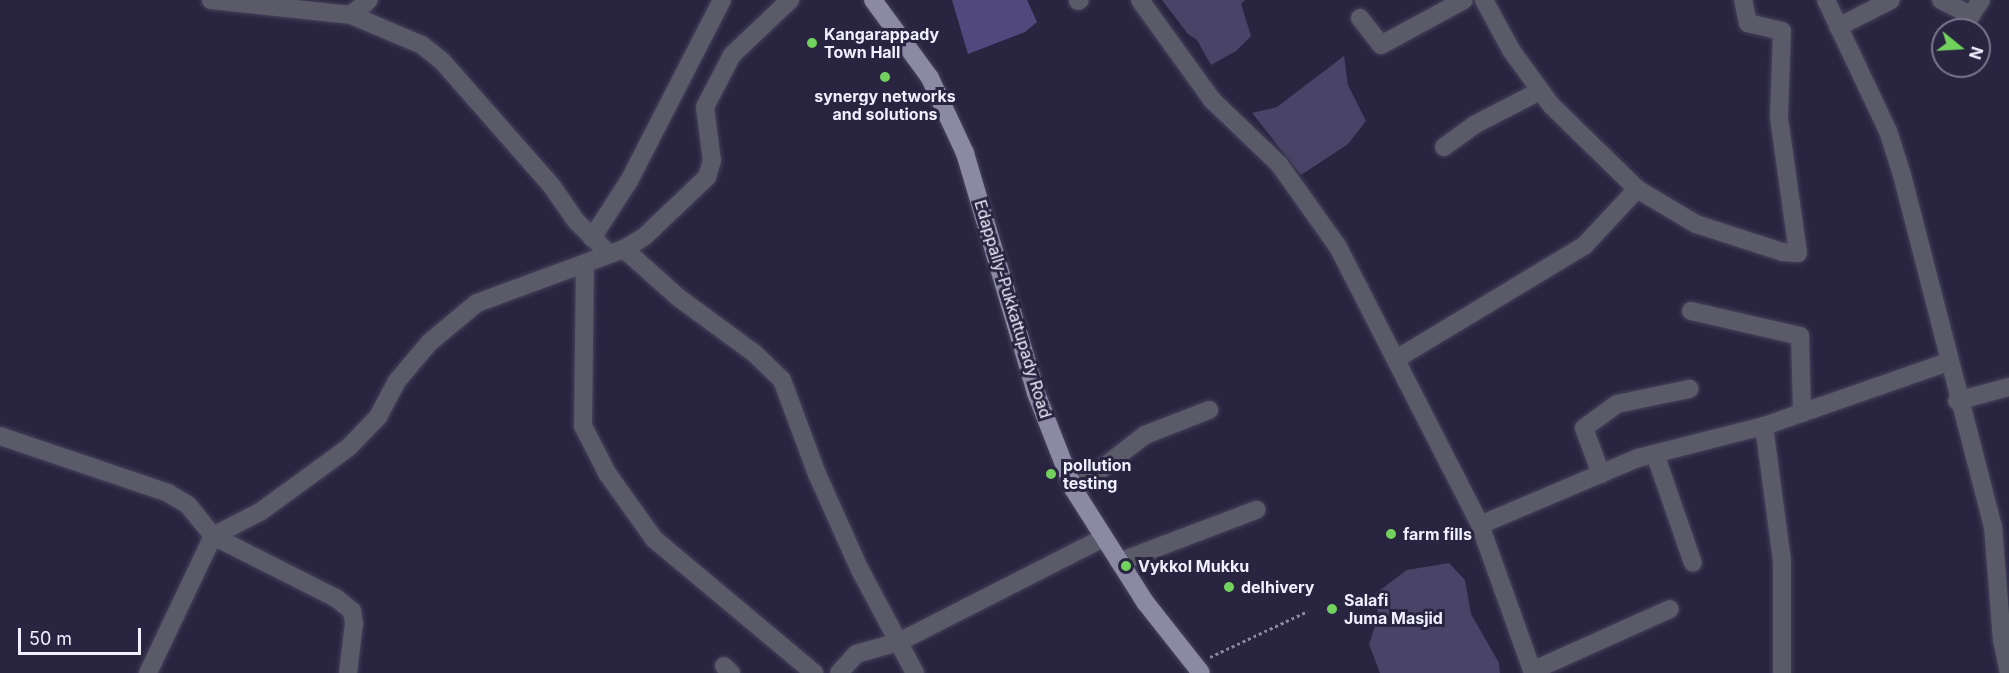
<!DOCTYPE html>
<html>
<head>
<meta charset="utf-8">
<style>
	body { margin:0 }
	#map { position:relative; width:2009px; height:673px; overflow:hidden; background:#292540; font-family:Inter,sans-serif }
	div>[style] { position:absolute }
	.green>* { inset:0; background:#494467 }
	.water>* { inset:0; background:#51497e }
	.path>* { height:3px; margin-top:-1.5px; transform-origin:0; background:repeating-linear-gradient(90deg,#8b889e 0 3px,transparent 0 6px) }
	.roads { filter:drop-shadow(0 0 2px #45415b) drop-shadow(0 0 2px #45415b) }
	.minor>* { height:18px; margin:-9px; padding:0 9px; transform-origin:9px; border-radius:9px; background:#5b5a68 }
	.major>* { height:18px; margin:-9px; padding:0 9px; transform-origin:9px; border-radius:9px; background:#8c89a5 }
	.dots>* { width:16px; height:16px; translate:-50% -50%; box-sizing:border-box; border:3px solid #292540; border-radius:50% }
	span { translate:-50% -50%; white-space:nowrap; text-align:center; line-height:1.15; -webkit-text-stroke:6px #292540; paint-order:stroke }
	.poi-label { font-size:16px; color:#f0effe; font-weight:700 }
	.left { translate:0 -50%; text-align:left }
	.street-label { font-size:16px; color:#f0effe }
	.north { position:absolute; left:1931px; top:18px; width:60px; height:60px; box-sizing:border-box; background:#292540; border:2px solid #79768c; border-radius:50%; rotate:108deg; font-size:16px; font-weight:700; line-height:24px; text-align:center; color:#f0effe }
	.north::after { content:''; display:block; margin:auto; width:21px; height:27px; background:#73d25d; clip-path:polygon(50% 0,100% 100%,50% 72%,0 100%) }
	.scale { position:absolute; left:18px; top:628px; width:123px; height:27px; box-sizing:border-box; border:3px solid #f0effe; border-top:0; padding-left:8px; font-size:18px; line-height:21px; white-space:nowrap; color:#f0effe; -webkit-text-stroke:4px #292540; paint-order:stroke }
</style>
</head>
<body>
<div id="map">
	<div class="green">
		<div style="clip-path:polygon(1162px 0,1245px 0,1241px 4px,1251px 36px,1236px 51px,1211px 65px,1197px 40px,1188px 34px)"></div>
		<div style="clip-path:polygon(1344px 56px,1348px 85px,1366px 121px,1348px 144px,1301px 175px,1252px 113px,1277px 107px)"></div>
		<div style="clip-path:polygon(1449px 563px,1465px 580px,1471px 614px,1499px 663px,1500px 673px,1380px 673px,1369px 644px,1379px 614px,1372px 596px,1407px 570px)"></div>
	</div>
	<div class="water">
		<div style="clip-path:polygon(952px 0,1027px 0,1037px 22px,1025px 32px,968px 54px)"></div>
	</div>
	<div class="path">
		<div style="left:1210px;top:657px;width:108px;rotate:-25.1deg"></div>
	</div>
	<div class="roads">
		<div class="minor">
			<div style="left:211px;top:0;width:141px;rotate:6.1deg"></div>
			<div style="left:351px;top:15px;width:77px;rotate:22.9deg"></div>
			<div style="left:422px;top:45px;width:26px;rotate:39deg"></div>
			<div style="left:442px;top:61px;width:165px;rotate:48.7deg"></div>
			<div style="left:551px;top:185px;width:44px;rotate:55.2deg"></div>
			<div style="left:576px;top:221px;width:47px;rotate:45deg"></div>
			<div style="left:1140px;top:0;width:123px;rotate:54.2deg"></div>
			<div style="left:1212px;top:100px;width:93px;rotate:43.7deg"></div>
			<div style="left:1279px;top:164px;width:102px;rotate:54.6deg"></div>
			<div style="left:1338px;top:247px;width:312px;rotate:62.9deg"></div>
			<div style="left:1480px;top:525px;width:157px;rotate:70.3deg"></div>
			<div style="left:1484px;top:0;width:57px;rotate:61.6deg"></div>
			<div style="left:1511px;top:50px;width:68px;rotate:54deg"></div>
			<div style="left:1551px;top:105px;width:120px;rotate:44.3deg"></div>
			<div style="left:1637px;top:189px;width:69px;rotate:30.7deg"></div>
			<div style="left:1696px;top:224px;width:90px;rotate:18deg"></div>
			<div style="left:1782px;top:252px;width:16px;rotate:4deg"></div>
			<div style="left:1798px;top:253px;width:137px;rotate:-98deg"></div>
			<div style="left:1779px;top:117px;width:86px;rotate:-88deg"></div>
			<div style="left:1782px;top:31px;width:35px;rotate:-167deg"></div>
			<div style="left:1748px;top:23px;width:24px;rotate:-102deg"></div>
			<div style="left:1826px;top:0;width:145px;rotate:64.7deg"></div>
			<div style="left:1888px;top:131px;width:46px;rotate:72.3deg"></div>
			<div style="left:1902px;top:175px;width:363px;rotate:75.5deg"></div>
			<div style="left:1993px;top:526px;width:114px;rotate:85.5deg"></div>
			<div style="left:2002px;top:640px;width:34px;rotate:78deg"></div>
			<div style="left:1941px;top:0;width:34px;rotate:27deg"></div>
			<div style="left:1971px;top:15px;width:18px;rotate:-56deg"></div>
			<div style="left:1078px;top:1px;width:2px;rotate:-27deg"></div>
			<div style="left:351px;top:15px;width:23px;rotate:-40deg"></div>
			<div style="left:1360px;top:18px;width:34px;rotate:52deg"></div>
			<div style="left:1381px;top:45px;width:94px;rotate:-28.5deg"></div>
			<div style="left:1838px;top:27px;width:59px;rotate:-27deg"></div>
			<div style="left:1444px;top:147px;width:37px;rotate:-36deg"></div>
			<div style="left:1474px;top:125px;width:74px;rotate:-27.3deg"></div>
			<div style="left:592px;top:238px;width:68px;rotate:-57deg"></div>
			<div style="left:629px;top:181px;width:203px;rotate:-62.8deg"></div>
			<div style="left:624px;top:249px;width:74px;rotate:41.7deg"></div>
			<div style="left:679px;top:298px;width:93px;rotate:36.3deg"></div>
			<div style="left:754px;top:353px;width:39px;rotate:44deg"></div>
			<div style="left:782px;top:380px;width:100px;rotate:69.6deg"></div>
			<div style="left:817px;top:474px;width:105px;rotate:65.9deg"></div>
			<div style="left:860px;top:570px;width:117px;rotate:61.9deg"></div>
			<div style="left:585px;top:263px;width:163px;rotate:90.7deg"></div>
			<div style="left:583px;top:426px;width:53px;rotate:62.9deg"></div>
			<div style="left:607px;top:473px;width:81px;rotate:54.5deg"></div>
			<div style="left:654px;top:539px;width:209px;rotate:39.9deg"></div>
			<div style="left:1691px;top:311px;width:112px;rotate:12.9deg"></div>
			<div style="left:1800px;top:336px;width:77px;rotate:88.5deg"></div>
			<div style="left:1398px;top:358px;width:217px;rotate:-31.1deg"></div>
			<div style="left:1584px;top:246px;width:78px;rotate:-47.1deg"></div>
			<div style="left:1957px;top:401px;width:54px;rotate:-15.1deg"></div>
			<div style="left:1764px;top:426px;width:136px;rotate:82.4deg"></div>
			<div style="left:1782px;top:561px;width:112px;rotate:90deg"></div>
			<div style="left:0;top:436px;width:177px;rotate:18.7deg"></div>
			<div style="left:168px;top:493px;width:23px;rotate:31deg"></div>
			<div style="left:188px;top:505px;width:40px;rotate:51deg"></div>
			<div style="left:213px;top:536px;width:138px;rotate:26.8deg"></div>
			<div style="left:336px;top:598px;width:21px;rotate:39deg"></div>
			<div style="left:352px;top:611px;width:12px;rotate:81deg"></div>
			<div style="left:354px;top:623px;width:50px;rotate:96.8deg"></div>
			<div style="left:1655px;top:454px;width:115px;rotate:70.8deg"></div>
			<div style="left:1601px;top:474px;width:49px;rotate:-110.3deg"></div>
			<div style="left:1584px;top:428px;width:41px;rotate:-36deg"></div>
			<div style="left:1617px;top:404px;width:74px;rotate:-11.8deg"></div>
			<div style="left:1074px;top:490px;width:90px;rotate:-37.8deg"></div>
			<div style="left:1145px;top:435px;width:69px;rotate:-21.3deg"></div>
			<div style="left:1480px;top:525px;width:172px;rotate:-23deg"></div>
			<div style="left:1638px;top:458px;width:130px;rotate:-14.3deg"></div>
			<div style="left:1764px;top:426px;width:195px;rotate:-19.2deg"></div>
			<div style="left:1119px;top:562px;width:147px;rotate:-20.8deg"></div>
			<div style="left:724px;top:666px;width:10px;rotate:45deg"></div>
			<div style="left:1532px;top:671px;width:151px;rotate:-24.2deg"></div>
			<div style="left:148px;top:673px;width:152px;rotate:-64.6deg"></div>
			<div style="left:213px;top:536px;width:53px;rotate:-27.1deg"></div>
			<div style="left:260px;top:512px;width:110px;rotate:-36.1deg"></div>
			<div style="left:349px;top:447px;width:42px;rotate:-46deg"></div>
			<div style="left:378px;top:417px;width:41px;rotate:-62.2deg"></div>
			<div style="left:397px;top:381px;width:51px;rotate:-49.8deg"></div>
			<div style="left:430px;top:342px;width:61px;rotate:-39.7deg"></div>
			<div style="left:477px;top:303px;width:157px;rotate:-20.2deg"></div>
			<div style="left:624px;top:249px;width:23px;rotate:-31deg"></div>
			<div style="left:644px;top:237px;width:87px;rotate:-43.6deg"></div>
			<div style="left:707px;top:177px;width:17px;rotate:-73deg"></div>
			<div style="left:712px;top:161px;width:54px;rotate:-97.4deg"></div>
			<div style="left:705px;top:107px;width:59px;rotate:-62.6deg"></div>
			<div style="left:732px;top:55px;width:80px;rotate:-43.5deg"></div>
			<div style="left:839px;top:673px;width:25px;rotate:-48deg"></div>
			<div style="left:856px;top:654px;width:45px;rotate:-15.6deg"></div>
			<div style="left:899px;top:642px;width:229px;rotate:-27deg"></div>
		</div>
		<div class="major">
			<div style="left:873px;top:0;width:97px;rotate:53.8deg"></div>
			<div style="left:930px;top:78px;width:83px;rotate:65deg"></div>
			<div style="left:965px;top:153px;width:250px;rotate:73.5deg"></div>
			<div style="left:1036px;top:393px;width:104px;rotate:68.6deg"></div>
			<div style="left:1074px;top:490px;width:133px;rotate:57.6deg"></div>
			<div style="left:1145px;top:602px;width:90px;rotate:51.7deg"></div>
		</div>
	</div>
	<div class="dots">
		<div style="left:812px;top:43px;background:#73d25d"></div>
		<div style="left:885px;top:77px;background:#73d25d"></div>
		<div style="left:1051px;top:474px;background:#73d25d"></div>
		<div style="left:1391px;top:534px;background:#73d25d"></div>
		<div style="left:1126px;top:566px;background:#73d25d"></div>
		<div style="left:1229px;top:587px;background:#73d25d"></div>
		<div style="left:1332px;top:609px;background:#73d25d"></div>
	</div>
	<div class="poi-label">
		<span class="left" style="left:824px;top:43px">Kangarappady<br>Town Hall</span>
		<span style="left:885px;top:105px">synergy networks<br>and solutions</span>
		<span class="left" style="left:1063px;top:474px">pollution<br>testing</span>
		<span class="left" style="left:1403px;top:534px">farm fills</span>
		<span class="left" style="left:1138px;top:566px">Vykkol Mukku</span>
		<span class="left" style="left:1241px;top:587px">delhivery</span>
		<span class="left" style="left:1344px;top:609px">Salafi<br>Juma Masjid</span>
	</div>
	<div class="street-label">
		<span style="left:1013px;top:309px;rotate:73deg">Edappally-Pukkattupady Road</span>
	</div>
	<div class="north">N</div>
	<div class="scale">50 m</div>
</div>
</body>
</html>
